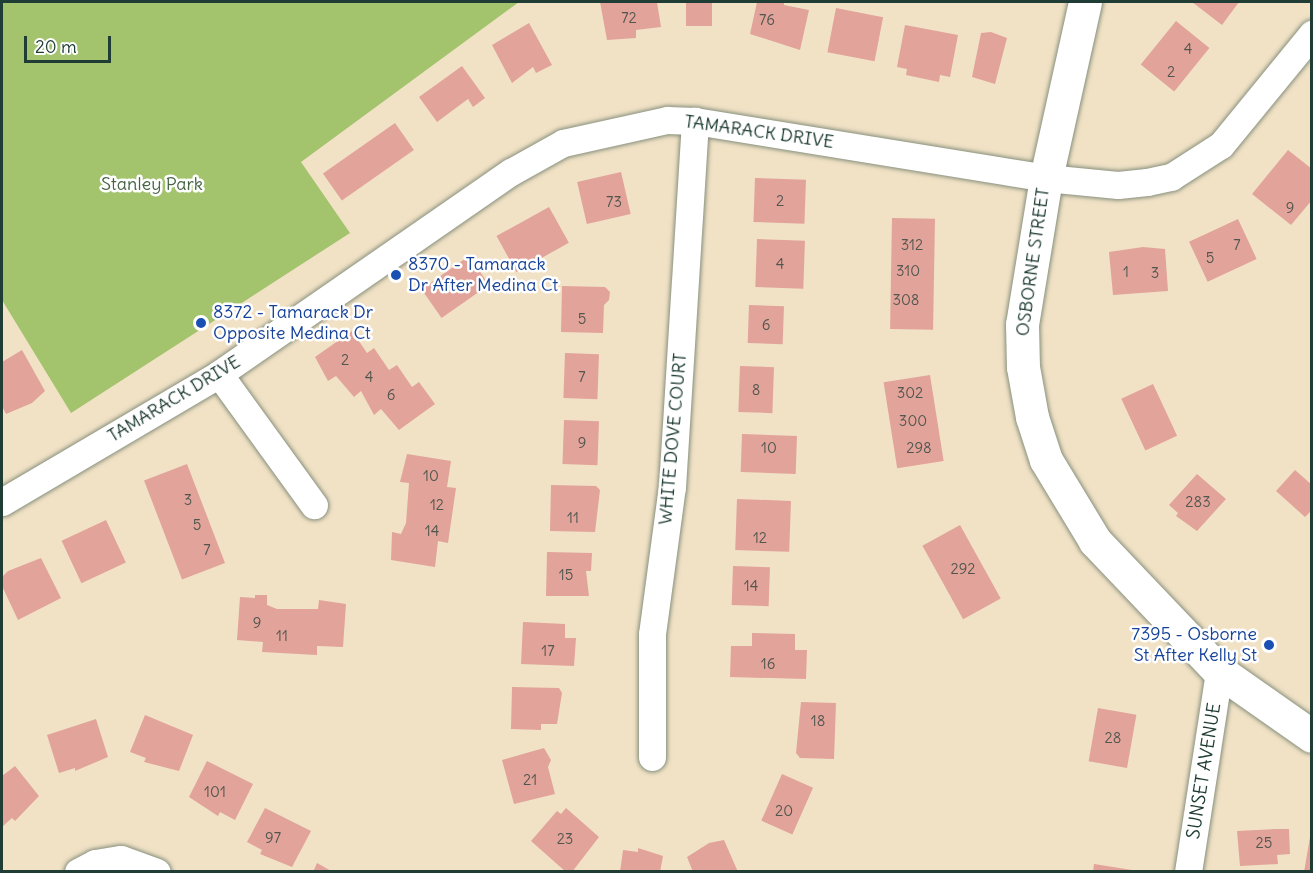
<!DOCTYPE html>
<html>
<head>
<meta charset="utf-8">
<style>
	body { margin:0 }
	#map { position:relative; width:1313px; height:873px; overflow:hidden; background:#f1e2c6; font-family:Delius,sans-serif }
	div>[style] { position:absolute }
	.green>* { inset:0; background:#a3c36c }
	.building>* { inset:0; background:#e2a39a; transform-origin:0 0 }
	.roads { filter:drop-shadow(0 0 2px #88907d) drop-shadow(0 0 2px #88907d) }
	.street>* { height:27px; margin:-13.5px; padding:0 13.5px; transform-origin:13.5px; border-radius:13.5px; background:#fff }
	.secondary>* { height:33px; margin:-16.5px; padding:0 16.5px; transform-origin:16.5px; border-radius:16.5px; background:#fff }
	.dots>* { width:16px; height:16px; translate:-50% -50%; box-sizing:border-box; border:3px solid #fff; border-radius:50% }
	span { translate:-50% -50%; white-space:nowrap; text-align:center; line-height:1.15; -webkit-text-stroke:5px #fff; paint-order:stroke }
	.number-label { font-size:15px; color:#50564e }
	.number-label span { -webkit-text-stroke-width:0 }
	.street-label { font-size:18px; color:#1f3d34 }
	.park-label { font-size:18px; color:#476545 }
	.transit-label { font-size:18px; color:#164399 }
	.left { translate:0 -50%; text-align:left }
	.right { translate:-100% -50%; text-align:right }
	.frame { position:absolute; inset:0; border:3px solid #1f3d34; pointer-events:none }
	.scale { position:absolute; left:24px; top:36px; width:87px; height:27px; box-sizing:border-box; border:3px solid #1f3d34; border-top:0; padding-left:8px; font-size:18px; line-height:21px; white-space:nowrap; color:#1f3d34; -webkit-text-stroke:4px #fff; paint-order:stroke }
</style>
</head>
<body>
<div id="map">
	<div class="green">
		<div style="clip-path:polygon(2px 2px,519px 2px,301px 162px,350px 233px,71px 413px,2px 300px)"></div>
	</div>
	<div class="building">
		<div style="clip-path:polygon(600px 2px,657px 2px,661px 27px,636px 30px,636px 38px,607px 40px)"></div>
		<div style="left:686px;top:2px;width:26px;height:24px"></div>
		<div style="clip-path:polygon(757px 2px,784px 2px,784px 5px,809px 10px,800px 50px,750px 34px)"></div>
		<div style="clip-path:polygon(1192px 2px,1239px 2px,1222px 25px)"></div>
		<div style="left:836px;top:8px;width:48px;height:45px;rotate:11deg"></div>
		<div style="left:1176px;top:21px;width:43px;height:56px;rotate:39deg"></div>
		<div style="clip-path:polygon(529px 23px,552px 65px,536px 73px,533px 67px,512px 83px,492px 45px)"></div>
		<div style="clip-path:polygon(905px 25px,958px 35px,950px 77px,940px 75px,939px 82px,906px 75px,907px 69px,897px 67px)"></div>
		<div style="clip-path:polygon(991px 32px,1007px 38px,995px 84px,972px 77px,981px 33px)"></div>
		<div style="clip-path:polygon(462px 66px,485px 98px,473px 107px,468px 99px,437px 122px,419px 97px)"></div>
		<div style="left:395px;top:123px;width:33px;height:88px;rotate:55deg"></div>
		<div style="clip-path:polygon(1288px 150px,1312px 169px,1312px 200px,1291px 225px,1252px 194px)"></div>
		<div style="left:621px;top:172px;width:43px;height:45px;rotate:77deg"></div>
		<div style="left:755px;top:178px;width:51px;height:44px;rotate:2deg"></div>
		<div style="left:549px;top:207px;width:41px;height:60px;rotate:61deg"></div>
		<div style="left:892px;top:218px;width:43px;height:111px;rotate:1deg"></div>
		<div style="left:1238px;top:219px;width:44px;height:54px;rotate:65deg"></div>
		<div style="left:757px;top:239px;width:48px;height:48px;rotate:2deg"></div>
		<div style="clip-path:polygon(1143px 247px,1165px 249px,1168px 291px,1113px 295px,1109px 252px)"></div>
		<div style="left:469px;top:256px;width:35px;height:58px;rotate:55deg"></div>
		<div style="clip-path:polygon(562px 286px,605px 287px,610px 292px,609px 300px,604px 305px,603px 333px,561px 332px)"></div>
		<div style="left:749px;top:305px;width:35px;height:38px;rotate:2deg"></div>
		<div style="clip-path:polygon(352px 331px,367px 353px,374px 348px,389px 370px,397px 365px,412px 387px,419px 382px,435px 404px,399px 430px,381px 409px,374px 415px,361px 391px,354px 397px,336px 376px,328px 381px,315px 357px)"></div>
		<div style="clip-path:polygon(22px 350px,45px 391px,32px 403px,6px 414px,2px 406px,2px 362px)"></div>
		<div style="left:565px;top:353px;width:34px;height:45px;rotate:2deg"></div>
		<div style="left:740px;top:366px;width:34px;height:46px;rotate:2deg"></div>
		<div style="left:930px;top:375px;width:87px;height:47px;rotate:81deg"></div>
		<div style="left:1153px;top:384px;width:57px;height:35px;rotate:65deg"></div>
		<div style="left:564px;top:420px;width:35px;height:44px;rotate:2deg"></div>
		<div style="left:742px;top:434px;width:55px;height:38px;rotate:2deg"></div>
		<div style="clip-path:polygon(407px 454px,451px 461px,447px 487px,456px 488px,448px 543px,438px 541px,435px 567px,391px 560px,392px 532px,401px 534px,406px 523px,409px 483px,400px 482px)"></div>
		<div style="left:187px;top:464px;width:106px;height:46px;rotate:69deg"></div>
		<div style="clip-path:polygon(1295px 470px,1312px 485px,1312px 510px,1305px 517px,1276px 491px)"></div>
		<div style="clip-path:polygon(1197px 474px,1226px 499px,1197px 531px,1176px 516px,1178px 513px,1169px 505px)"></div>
		<div style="clip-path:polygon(551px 485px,596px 486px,600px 490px,595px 532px,550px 531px)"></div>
		<div style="left:737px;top:499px;width:54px;height:51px;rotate:2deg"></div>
		<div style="left:106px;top:520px;width:47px;height:49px;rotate:65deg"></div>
		<div style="left:960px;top:525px;width:84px;height:43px;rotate:61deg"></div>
		<div style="clip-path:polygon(547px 552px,592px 553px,591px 571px,586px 571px,589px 596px,546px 596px)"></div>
		<div style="clip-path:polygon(41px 558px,61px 598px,18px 620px,2px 586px,2px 577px,8px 571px)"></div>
		<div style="left:733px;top:566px;width:37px;height:39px;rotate:2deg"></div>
		<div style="clip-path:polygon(255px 595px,267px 595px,267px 605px,277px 609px,318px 609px,319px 600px,346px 604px,343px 647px,317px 646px,317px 655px,262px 652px,263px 642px,237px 640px,240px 597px,255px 598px)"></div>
		<div style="clip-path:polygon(523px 622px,565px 624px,565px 638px,576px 638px,574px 666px,521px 664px)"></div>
		<div style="clip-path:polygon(752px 633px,795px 634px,795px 650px,807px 650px,806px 679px,730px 677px,731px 646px,752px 646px)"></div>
		<div style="clip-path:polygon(512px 687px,559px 688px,562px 693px,557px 724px,541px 724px,541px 730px,511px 729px)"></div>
		<div style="clip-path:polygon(801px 702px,836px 703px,834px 759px,800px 758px,796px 753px)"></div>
		<div style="left:1098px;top:708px;width:39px;height:54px;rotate:10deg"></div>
		<div style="clip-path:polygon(145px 715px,193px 735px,179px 771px,144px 762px,146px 758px,130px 752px)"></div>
		<div style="clip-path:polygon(96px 719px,108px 757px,75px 771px,75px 768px,59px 773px,47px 735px)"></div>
		<div style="clip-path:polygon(544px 748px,551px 760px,548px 767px,555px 794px,514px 804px,502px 760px)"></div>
		<div style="clip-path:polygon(207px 761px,253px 784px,235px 820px,220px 812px,218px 816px,189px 797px)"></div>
		<div style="clip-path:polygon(15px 766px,39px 796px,15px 821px,12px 818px,2px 827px,2px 776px)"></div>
		<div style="left:782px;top:774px;width:34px;height:51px;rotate:24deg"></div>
		<div style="clip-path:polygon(265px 808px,311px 831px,292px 867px,260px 854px,262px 850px,247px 842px)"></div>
		<div style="clip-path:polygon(566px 808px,599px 837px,572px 872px,566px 872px,531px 841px,557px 811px,561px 814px)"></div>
		<div style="clip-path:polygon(1275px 829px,1289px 829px,1290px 854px,1277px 855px,1278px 864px,1240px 866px,1237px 831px)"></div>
		<div style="clip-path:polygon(1310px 837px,1312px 872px,1304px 872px)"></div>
		<div style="clip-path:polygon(724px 840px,738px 872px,693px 872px,687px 857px,709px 843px)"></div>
		<div style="clip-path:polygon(638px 848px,663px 856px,660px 872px,620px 872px,623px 850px,638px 852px)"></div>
		<div style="clip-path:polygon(317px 863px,333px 872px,313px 872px)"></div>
		<div style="clip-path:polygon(1094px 864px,1132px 870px,1132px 872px,1093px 872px)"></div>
	</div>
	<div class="roads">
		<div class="street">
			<div style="left:219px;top:374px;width:162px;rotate:54.1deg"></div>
			<div style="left:2px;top:502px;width:252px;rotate:-30.5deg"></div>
			<div style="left:219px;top:374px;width:355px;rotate:-34.7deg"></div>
			<div style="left:511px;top:172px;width:60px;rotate:-29.1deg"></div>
			<div style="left:563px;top:143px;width:107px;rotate:-12.5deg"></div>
			<div style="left:667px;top:120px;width:28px;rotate:2deg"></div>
			<div style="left:695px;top:121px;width:356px;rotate:9.2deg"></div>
			<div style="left:1046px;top:178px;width:72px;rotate:5.6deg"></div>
			<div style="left:1118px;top:185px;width:29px;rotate:-6deg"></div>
			<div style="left:1147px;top:182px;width:25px;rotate:-12deg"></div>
			<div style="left:1171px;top:177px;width:59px;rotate:-32.6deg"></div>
			<div style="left:1221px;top:145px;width:144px;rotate:-50.7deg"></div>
			<div style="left:652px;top:757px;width:123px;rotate:-90deg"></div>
			<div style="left:652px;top:634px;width:148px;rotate:-82.3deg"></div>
			<div style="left:672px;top:487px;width:367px;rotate:-86.4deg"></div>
			<div style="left:78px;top:872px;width:19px;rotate:-28deg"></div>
			<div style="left:95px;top:863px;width:26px;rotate:-9deg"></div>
			<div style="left:121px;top:859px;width:38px;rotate:20deg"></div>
			<div style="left:1188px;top:872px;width:203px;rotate:-81.2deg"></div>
		</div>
		<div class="secondary">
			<div style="left:1085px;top:2px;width:180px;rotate:102.5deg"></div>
			<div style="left:1046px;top:178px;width:148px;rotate:99.3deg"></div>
			<div style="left:1022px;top:324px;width:43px;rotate:88.7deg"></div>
			<div style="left:1023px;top:367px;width:51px;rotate:79.8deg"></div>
			<div style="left:1032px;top:417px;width:45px;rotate:72deg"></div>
			<div style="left:1046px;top:460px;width:95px;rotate:58.8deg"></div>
			<div style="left:1095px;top:541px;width:180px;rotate:46.4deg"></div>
			<div style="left:1219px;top:671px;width:113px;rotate:35deg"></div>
		</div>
	</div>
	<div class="dots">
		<div style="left:396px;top:275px;background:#1a4fb4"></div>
		<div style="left:201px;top:323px;background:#1a4fb4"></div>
		<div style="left:1269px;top:645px;background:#1a4fb4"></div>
	</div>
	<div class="number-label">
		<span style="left:629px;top:18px">72</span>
		<span style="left:767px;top:20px">76</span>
		<span style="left:1188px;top:49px">4</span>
		<span style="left:1171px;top:72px">2</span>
		<span style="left:780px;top:201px">2</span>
		<span style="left:614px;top:202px">73</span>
		<span style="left:1290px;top:208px">9</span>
		<span style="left:912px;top:245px">312</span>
		<span style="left:1237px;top:245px">7</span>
		<span style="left:1210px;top:258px">5</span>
		<span style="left:780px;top:264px">4</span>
		<span style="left:908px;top:271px">310</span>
		<span style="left:1126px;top:272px">1</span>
		<span style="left:1155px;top:273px">3</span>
		<span style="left:906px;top:300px">308</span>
		<span style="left:582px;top:319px">5</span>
		<span style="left:766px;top:325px">6</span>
		<span style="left:345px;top:360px">2</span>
		<span style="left:369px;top:377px">4</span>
		<span style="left:582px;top:377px">7</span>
		<span style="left:756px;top:390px">8</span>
		<span style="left:910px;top:393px">302</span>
		<span style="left:391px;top:395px">6</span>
		<span style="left:913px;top:421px">300</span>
		<span style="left:582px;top:443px">9</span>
		<span style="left:769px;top:448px">10</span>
		<span style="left:919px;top:448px">298</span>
		<span style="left:431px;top:476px">10</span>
		<span style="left:188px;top:500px">3</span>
		<span style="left:1198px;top:502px">283</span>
		<span style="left:437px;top:505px">12</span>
		<span style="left:573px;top:518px">11</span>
		<span style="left:197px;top:525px">5</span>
		<span style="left:432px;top:531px">14</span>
		<span style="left:760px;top:538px">12</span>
		<span style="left:207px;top:550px">7</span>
		<span style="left:963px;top:569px">292</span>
		<span style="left:566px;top:575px">15</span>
		<span style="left:751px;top:586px">14</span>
		<span style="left:257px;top:623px">9</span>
		<span style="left:282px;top:636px">11</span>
		<span style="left:548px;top:651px">17</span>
		<span style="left:768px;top:664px">16</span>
		<span style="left:818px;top:721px">18</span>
		<span style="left:1113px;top:738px">28</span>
		<span style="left:530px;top:780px">21</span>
		<span style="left:215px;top:792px">101</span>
		<span style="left:784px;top:811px">20</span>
		<span style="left:273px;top:838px">97</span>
		<span style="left:565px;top:839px">23</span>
		<span style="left:1264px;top:843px">25</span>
	</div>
	<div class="street-label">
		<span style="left:759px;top:132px;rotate:8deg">TAMARACK DRIVE</span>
		<span style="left:1033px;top:262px;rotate:-82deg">OSBORNE STREET</span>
		<span style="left:174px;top:399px;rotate:-31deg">TAMARACK DRIVE</span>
		<span style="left:673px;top:439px;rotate:-85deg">WHITE DOVE COURT</span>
		<span style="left:1204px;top:771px;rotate:-81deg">SUNSET AVENUE</span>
	</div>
	<div class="park-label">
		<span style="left:152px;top:184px">Stanley Park</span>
	</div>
	<div class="transit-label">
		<span class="left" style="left:408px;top:275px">8370 - Tamarack<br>Dr After Medina Ct</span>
		<span class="left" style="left:213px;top:323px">8372 - Tamarack Dr<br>Opposite Medina Ct</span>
		<span class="right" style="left:1257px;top:645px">7395 - Osborne<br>St After Kelly St</span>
	</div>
	<div class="frame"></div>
	<div class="scale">20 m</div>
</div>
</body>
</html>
